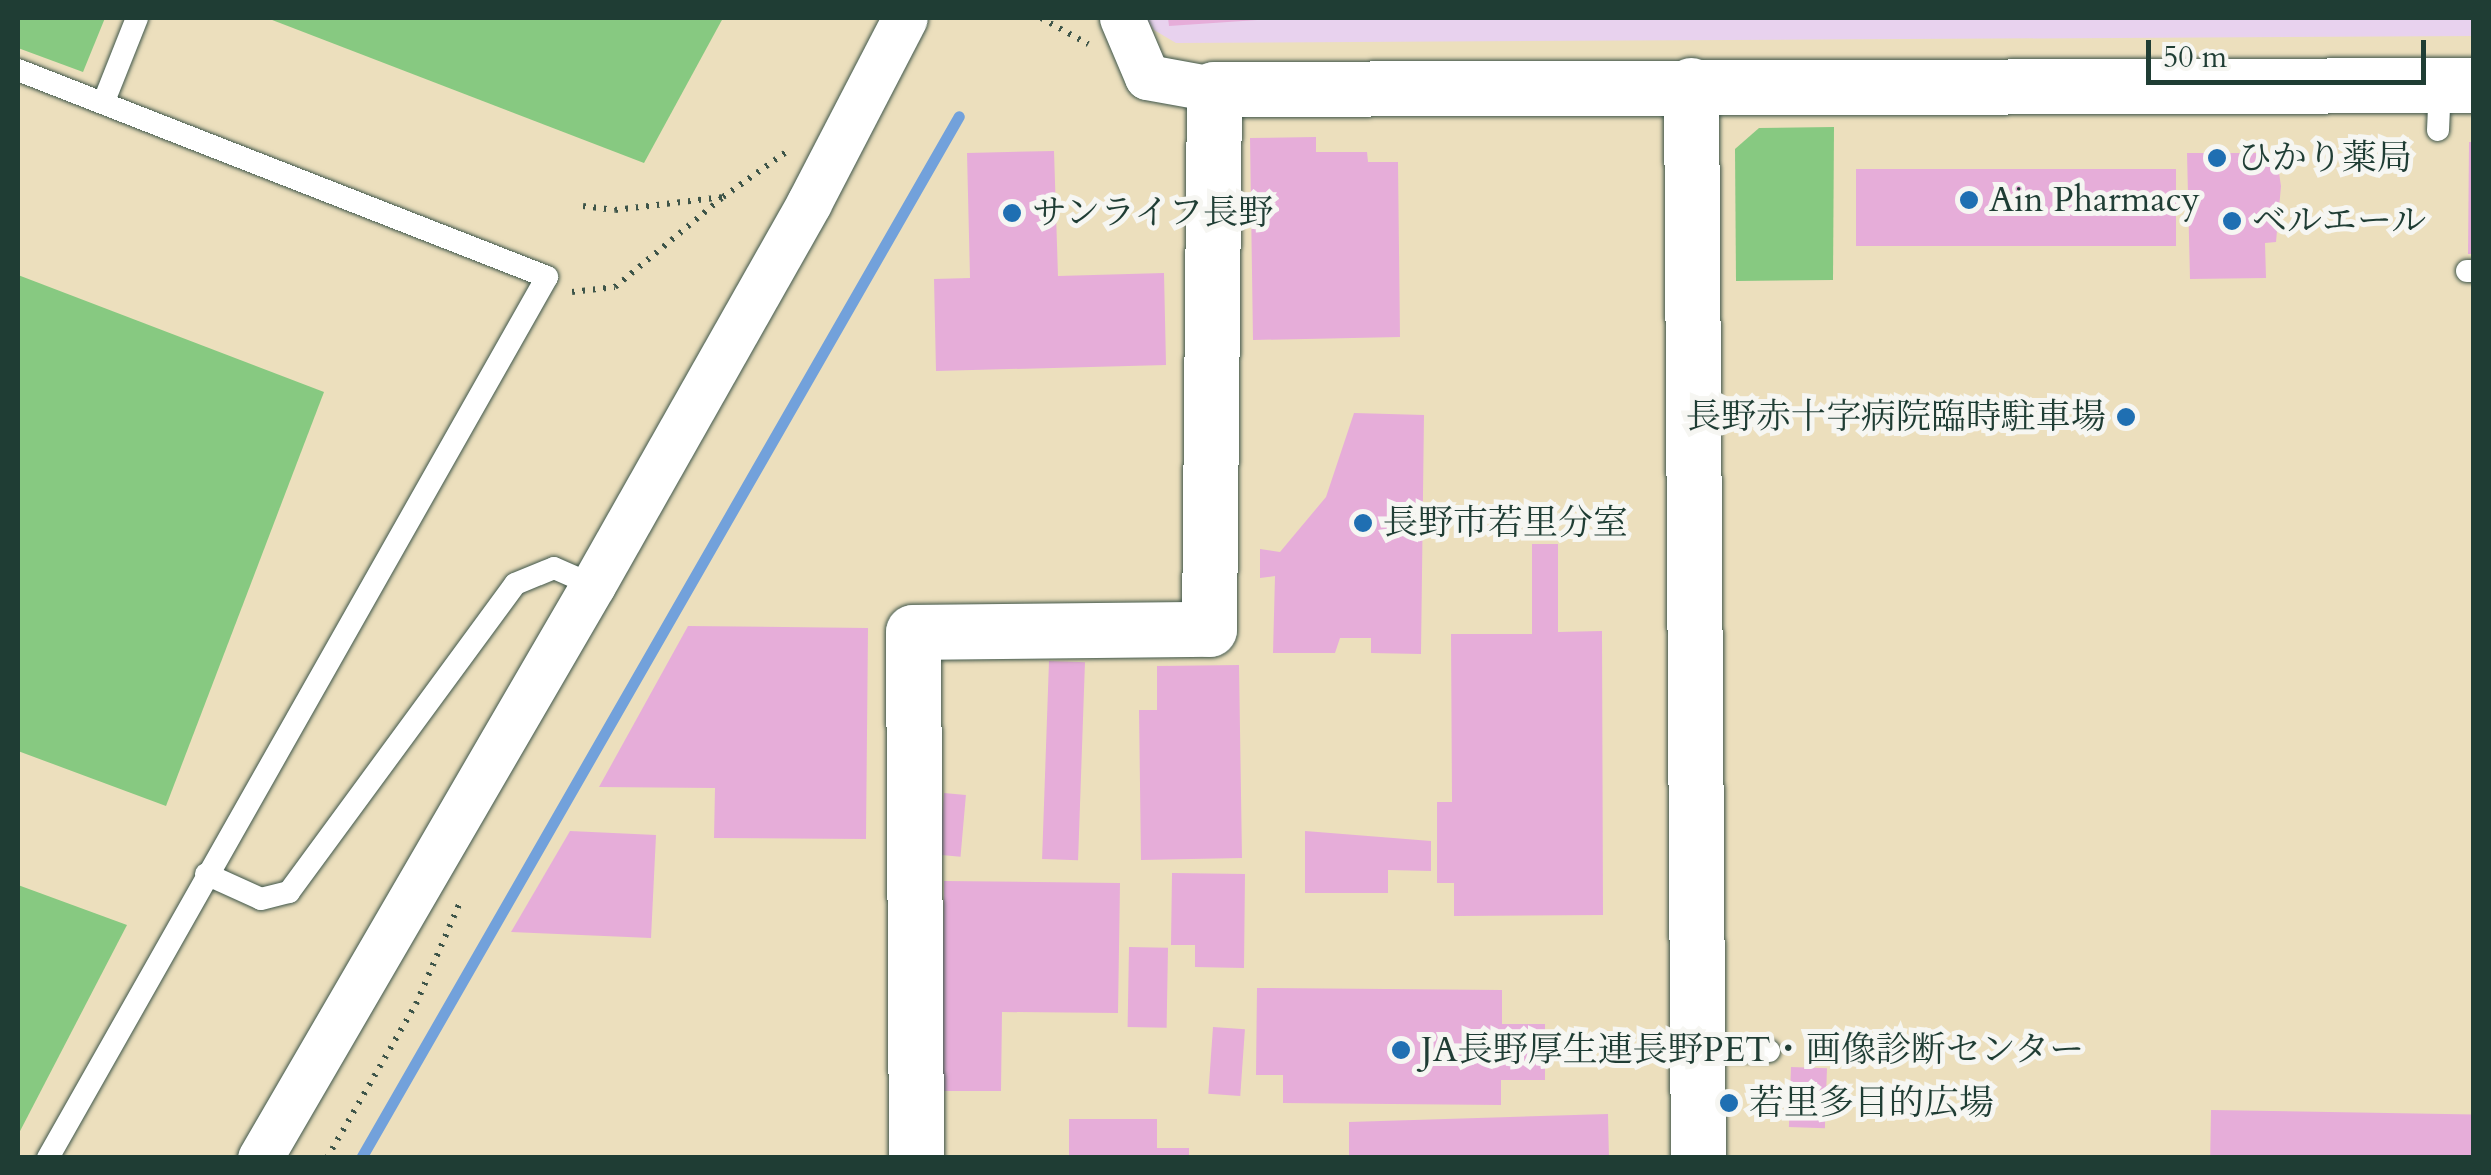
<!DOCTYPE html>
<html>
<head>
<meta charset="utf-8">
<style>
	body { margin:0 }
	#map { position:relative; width:2491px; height:1175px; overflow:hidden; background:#ecdfbd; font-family:Cardo,"Noto Serif JP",serif }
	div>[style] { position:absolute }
	.built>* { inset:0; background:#e8d2ee }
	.green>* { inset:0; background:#87c981 }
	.stream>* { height:11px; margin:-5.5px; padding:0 5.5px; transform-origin:5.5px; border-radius:5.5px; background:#72a1db }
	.building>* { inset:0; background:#e6add9; transform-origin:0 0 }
	.path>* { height:6px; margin-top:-3px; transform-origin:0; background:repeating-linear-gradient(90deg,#3e5549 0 2.5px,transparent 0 10.5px) }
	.roads { filter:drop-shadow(0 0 2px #3e5549) drop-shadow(0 0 2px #3e5549) }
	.lane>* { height:22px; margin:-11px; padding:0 11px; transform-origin:11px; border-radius:11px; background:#fff }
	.street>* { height:45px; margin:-22.5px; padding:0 22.5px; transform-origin:22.5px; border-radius:22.5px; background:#fff }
	.secondary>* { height:55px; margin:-27.5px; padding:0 27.5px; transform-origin:27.5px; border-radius:27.5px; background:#fff }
	.dots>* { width:28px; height:28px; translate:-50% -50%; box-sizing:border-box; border:5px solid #f6f6f2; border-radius:50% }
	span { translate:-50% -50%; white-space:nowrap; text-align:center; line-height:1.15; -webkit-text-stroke:10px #f6f6f2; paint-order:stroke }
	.poi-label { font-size:35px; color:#1f3d34 }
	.left { translate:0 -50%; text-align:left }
	.right { translate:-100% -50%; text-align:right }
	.frame { position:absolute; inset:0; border:20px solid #1f3d34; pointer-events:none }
	.scale { position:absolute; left:2146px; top:40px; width:280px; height:45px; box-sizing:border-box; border:5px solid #1f3d34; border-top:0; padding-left:12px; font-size:30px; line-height:35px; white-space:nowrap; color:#1f3d34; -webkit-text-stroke:8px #f6f6f2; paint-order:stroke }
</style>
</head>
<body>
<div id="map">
	<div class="built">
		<div style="clip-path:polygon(1146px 18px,2473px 18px,2474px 36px,1176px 43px,1154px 30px)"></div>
	</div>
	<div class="green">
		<div style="clip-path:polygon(18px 18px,105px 18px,83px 72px,18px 48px)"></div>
		<div style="clip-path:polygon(267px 18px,723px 18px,644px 163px)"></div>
		<div style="clip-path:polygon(1834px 127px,1833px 280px,1736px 281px,1735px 149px,1759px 128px)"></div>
		<div style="clip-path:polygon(18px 275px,324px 392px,166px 806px,18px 751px)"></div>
		<div style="clip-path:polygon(18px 885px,127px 925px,18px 1135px)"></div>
	</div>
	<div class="stream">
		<div style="left:361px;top:1158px;width:1201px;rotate:-60.15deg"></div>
	</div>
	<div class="building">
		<div style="clip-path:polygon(1168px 18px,1285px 18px,1169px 26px)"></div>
		<div style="clip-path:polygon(1316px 137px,1316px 152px,1367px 152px,1368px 162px,1398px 162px,1400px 337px,1253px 340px,1250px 138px)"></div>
		<div style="clip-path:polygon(2469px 142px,2474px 142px,2474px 254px,2468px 254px)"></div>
		<div style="clip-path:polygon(1054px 151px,1058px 276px,1164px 273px,1166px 365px,936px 371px,934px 279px,970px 278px,967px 153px)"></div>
		<div style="clip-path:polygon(2187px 153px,2265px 153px,2264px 159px,2277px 160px,2281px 186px,2276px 242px,2265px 243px,2266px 278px,2190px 279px)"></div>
		<div style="left:2176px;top:169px;width:77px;height:320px;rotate:90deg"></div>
		<div style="clip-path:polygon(1354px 413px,1424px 415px,1421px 654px,1371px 653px,1371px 638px,1340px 638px,1335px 653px,1273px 653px,1275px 576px,1260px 578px,1260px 549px,1280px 552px,1326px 497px)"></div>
		<div style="clip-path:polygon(1532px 544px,1558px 544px,1558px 632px,1602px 631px,1603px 915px,1454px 916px,1454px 883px,1437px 883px,1437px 802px,1452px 802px,1451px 634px,1532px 634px)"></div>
		<div style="clip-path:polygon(688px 626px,868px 628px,866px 839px,714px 838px,715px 788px,599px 787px)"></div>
		<div style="left:1049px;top:661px;width:36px;height:198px;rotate:2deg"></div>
		<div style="clip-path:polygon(1239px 665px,1242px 858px,1141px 860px,1139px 710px,1157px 710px,1157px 666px)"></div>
		<div style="left:944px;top:793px;width:22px;height:62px;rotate:5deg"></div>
		<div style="clip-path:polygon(570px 831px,656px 835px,651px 938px,511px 932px)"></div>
		<div style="clip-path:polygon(1305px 831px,1431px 841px,1431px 871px,1388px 870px,1388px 893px,1305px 893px)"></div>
		<div style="clip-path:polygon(1172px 873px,1245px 874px,1244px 968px,1195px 967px,1195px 945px,1171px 945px)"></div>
		<div style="clip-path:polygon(944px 881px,1120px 883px,1118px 1013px,1002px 1012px,1001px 1091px,941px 1091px)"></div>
		<div style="left:1129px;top:947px;width:39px;height:80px;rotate:1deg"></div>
		<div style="clip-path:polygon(1257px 988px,1502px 990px,1502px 1024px,1545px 1024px,1545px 1080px,1501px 1080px,1501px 1105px,1283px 1103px,1283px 1075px,1256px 1075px)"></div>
		<div style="left:1213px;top:1027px;width:32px;height:67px;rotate:4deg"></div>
		<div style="left:1791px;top:1067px;width:36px;height:60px;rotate:2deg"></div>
		<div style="left:2211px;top:1110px;width:263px;height:48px;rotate:1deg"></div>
		<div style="clip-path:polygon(1608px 1114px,1609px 1158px,1349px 1158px,1349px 1122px)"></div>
		<div style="clip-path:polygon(1069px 1119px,1157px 1119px,1157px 1148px,1189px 1148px,1189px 1158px,1069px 1158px)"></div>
	</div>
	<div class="path">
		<div style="left:1041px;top:18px;width:54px;rotate:29deg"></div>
		<div style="left:583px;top:206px;width:32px;rotate:7deg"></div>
		<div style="left:615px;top:210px;width:109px;rotate:-6.9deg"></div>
		<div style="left:723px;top:197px;width:81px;rotate:-35.5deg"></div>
		<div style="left:572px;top:292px;width:43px;rotate:-6.6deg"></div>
		<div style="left:615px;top:287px;width:139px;rotate:-39.8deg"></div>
		<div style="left:327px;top:1158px;width:178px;rotate:-60deg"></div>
		<div style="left:416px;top:1004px;width:113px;rotate:-66.6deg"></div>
	</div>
	<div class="roads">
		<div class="lane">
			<div style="left:18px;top:70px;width:568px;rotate:21.37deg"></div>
			<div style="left:547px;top:277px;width:1013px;rotate:119.53deg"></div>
			<div style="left:104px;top:101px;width:89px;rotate:-68.3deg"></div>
			<div style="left:2438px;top:130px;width:44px;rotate:-87.4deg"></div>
			<div style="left:2467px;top:271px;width:7px"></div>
			<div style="left:206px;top:874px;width:60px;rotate:24.4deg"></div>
			<div style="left:261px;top:899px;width:29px;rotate:-14deg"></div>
			<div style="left:289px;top:892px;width:382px;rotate:-53.7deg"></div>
			<div style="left:515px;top:584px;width:42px;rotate:-22.3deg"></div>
			<div style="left:554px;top:568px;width:43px;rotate:23.6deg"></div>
			<div style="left:1698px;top:1051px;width:71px"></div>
		</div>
		<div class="street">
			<div style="left:1122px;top:18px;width:64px;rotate:67deg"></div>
			<div style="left:1147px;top:77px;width:68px;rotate:10.2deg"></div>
			<div style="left:260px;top:1158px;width:663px;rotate:-59.84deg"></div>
			<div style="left:593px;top:585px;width:439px;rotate:-60.5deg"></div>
			<div style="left:809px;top:203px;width:208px;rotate:-62.6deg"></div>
		</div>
		<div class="secondary">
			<div style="left:1691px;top:85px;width:1073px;rotate:89.63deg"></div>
			<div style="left:916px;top:1158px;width:526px;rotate:-90.33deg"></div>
			<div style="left:913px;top:632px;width:296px;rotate:-0.6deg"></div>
			<div style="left:1209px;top:629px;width:540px;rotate:-89.47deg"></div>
			<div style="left:1214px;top:89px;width:1260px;rotate:-0.18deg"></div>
		</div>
	</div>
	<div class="dots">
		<div style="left:2217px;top:158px;background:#1f6fb2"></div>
		<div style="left:1969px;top:200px;background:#1f6fb2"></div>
		<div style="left:1012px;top:213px;background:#1f6fb2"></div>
		<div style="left:2232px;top:221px;background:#1f6fb2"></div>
		<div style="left:2126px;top:417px;background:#1f6fb2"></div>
		<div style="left:1363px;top:523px;background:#1f6fb2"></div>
		<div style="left:1401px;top:1050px;background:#1f6fb2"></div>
		<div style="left:1729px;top:1103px;background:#1f6fb2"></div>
	</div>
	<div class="poi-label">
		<span class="left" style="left:2237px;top:158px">ひかり薬局</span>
		<span class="left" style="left:1989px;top:200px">Ain Pharmacy</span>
		<span class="left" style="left:1032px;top:213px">サンライフ長野</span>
		<span class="left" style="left:2252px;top:221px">ベルエール</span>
		<span class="right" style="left:2106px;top:417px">長野赤十字病院臨時駐車場</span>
		<span class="left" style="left:1383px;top:523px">長野市若里分室</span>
		<span class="left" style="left:1421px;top:1050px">JA長野厚生連長野PET・画像診断センター</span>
		<span class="left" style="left:1749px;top:1103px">若里多目的広場</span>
	</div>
	<div class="frame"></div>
	<div class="scale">50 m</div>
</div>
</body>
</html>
